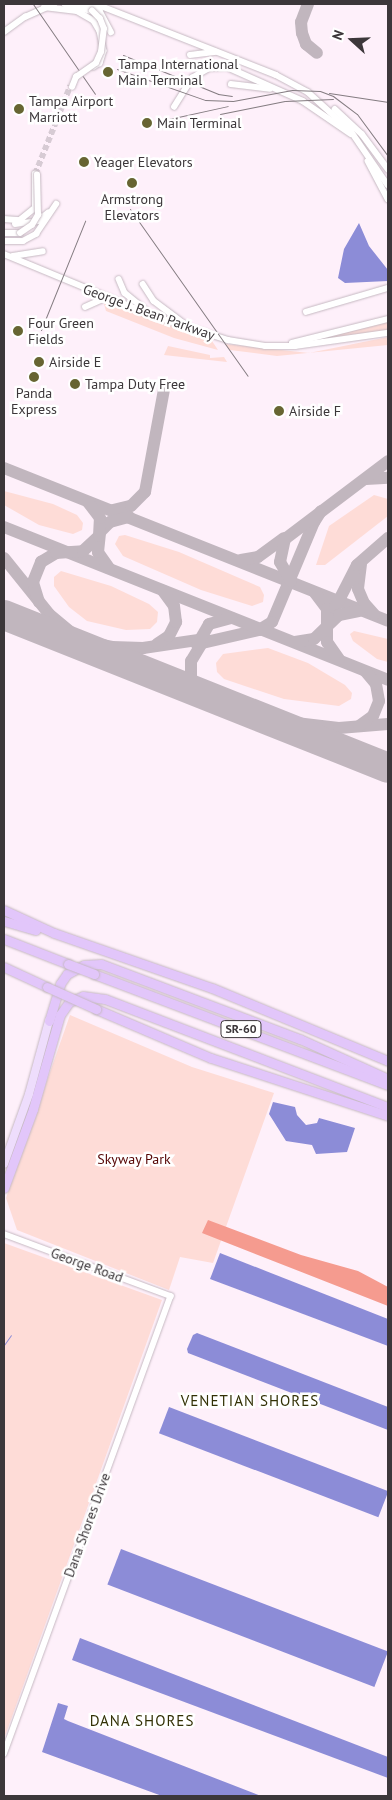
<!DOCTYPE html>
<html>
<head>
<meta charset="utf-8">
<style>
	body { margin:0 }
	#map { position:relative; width:392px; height:1800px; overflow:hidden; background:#fef0fa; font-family:"PT Sans",sans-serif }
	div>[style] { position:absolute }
	.green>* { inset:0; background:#fedcd7 }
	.forest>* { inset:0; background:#f59b8f }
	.water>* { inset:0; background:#8c8cd7; transform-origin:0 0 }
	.stream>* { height:1px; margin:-0.5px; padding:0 0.5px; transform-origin:0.5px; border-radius:0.5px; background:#8c8cd7 }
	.taxiway>* { height:12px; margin:-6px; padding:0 6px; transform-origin:6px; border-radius:6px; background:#c1b6be }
	.runway>* { height:30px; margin:-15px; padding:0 15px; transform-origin:15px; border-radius:15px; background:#c1b6be }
	.minor-tunnel>* { height:5.5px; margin-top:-2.75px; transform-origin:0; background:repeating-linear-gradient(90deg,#d7cbd4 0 5.5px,transparent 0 8.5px) }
	.roads { filter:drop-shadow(0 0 1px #c6b9c2) drop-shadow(0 0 1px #c6b9c2) }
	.minor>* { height:5.5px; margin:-2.75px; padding:0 2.75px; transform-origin:2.75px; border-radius:2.75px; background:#fff }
	.major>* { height:8px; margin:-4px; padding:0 4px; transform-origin:4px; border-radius:4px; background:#eeddfc }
	.highway>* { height:9px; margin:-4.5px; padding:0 4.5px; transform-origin:4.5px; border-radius:4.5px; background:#e2c6fa }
	.tram>* { height:1px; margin:-0.5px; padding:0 0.5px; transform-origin:0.5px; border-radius:0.5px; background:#847c81 }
	.bridges { filter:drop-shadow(0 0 1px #c6b9c2) drop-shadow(0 0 1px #c6b9c2) }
	.minor-bridge>* { height:5.5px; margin:-2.75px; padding:0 2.75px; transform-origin:2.75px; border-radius:2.75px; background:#fff }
	.highway-bridge>* { height:9px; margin:-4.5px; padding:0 4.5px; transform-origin:4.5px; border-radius:4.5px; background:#e2c6fa }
	.dots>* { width:14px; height:14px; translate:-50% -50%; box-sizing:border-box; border:2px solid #fff; border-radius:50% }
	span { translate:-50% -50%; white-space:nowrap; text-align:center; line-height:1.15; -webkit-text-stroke:5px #fff; paint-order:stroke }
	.shield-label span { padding:1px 4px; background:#fff; border:1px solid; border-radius:4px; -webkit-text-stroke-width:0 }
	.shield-label { font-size:12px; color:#3c373a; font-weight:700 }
	.poi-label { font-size:14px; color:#3c373a }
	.left { translate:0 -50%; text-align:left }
	.street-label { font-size:14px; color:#3c373a }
	.park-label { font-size:14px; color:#550504 }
	.neighbourhood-label { font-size:15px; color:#323005; letter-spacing:1px }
	.frame { position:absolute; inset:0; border:5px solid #3c373a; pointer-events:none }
	.north { position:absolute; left:327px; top:15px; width:50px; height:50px; -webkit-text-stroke:4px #fff; paint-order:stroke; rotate:290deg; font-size:14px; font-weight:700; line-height:20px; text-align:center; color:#3c373a }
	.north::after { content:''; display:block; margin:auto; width:18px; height:22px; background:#3c373a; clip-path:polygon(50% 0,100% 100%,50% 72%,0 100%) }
</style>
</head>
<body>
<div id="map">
	<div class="green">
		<div style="clip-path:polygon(110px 301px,212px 341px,218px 350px,174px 338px,106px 311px,104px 304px)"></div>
		<div style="clip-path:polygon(388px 320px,388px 330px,321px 339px,321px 338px)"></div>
		<div style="clip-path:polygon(388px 337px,388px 345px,277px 356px,230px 350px,225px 344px,309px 353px)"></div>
		<div style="clip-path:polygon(168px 346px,210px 355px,210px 358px,224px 357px,227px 362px,164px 355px)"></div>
		<div style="clip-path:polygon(4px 491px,53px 504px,77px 515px,83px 523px,82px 530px,73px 534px,39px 525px,4px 505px)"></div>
		<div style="clip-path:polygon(374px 495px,388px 499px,388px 516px,325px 565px,316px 565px,329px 526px)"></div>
		<div style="clip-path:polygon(125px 535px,179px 552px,260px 587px,264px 595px,263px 602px,252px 606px,201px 590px,123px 556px,115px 544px,119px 536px)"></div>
		<div style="clip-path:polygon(61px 571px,111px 586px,149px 604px,158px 612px,157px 622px,150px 629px,126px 630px,87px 621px,69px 607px,54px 586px,54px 577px)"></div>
		<div style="clip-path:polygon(354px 631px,388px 639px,388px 662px,377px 659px,353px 641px,350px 634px)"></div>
		<div style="clip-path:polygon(268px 648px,308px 663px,345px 685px,352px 693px,351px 699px,339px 706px,284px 699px,224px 679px,217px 672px,216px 663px,223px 654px)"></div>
		<div style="clip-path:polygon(70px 1015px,192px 1067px,274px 1093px,213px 1263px,180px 1257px,169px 1290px,17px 1230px,6px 1198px)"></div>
		<div style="clip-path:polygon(4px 1243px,162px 1300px,4px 1739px)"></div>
	</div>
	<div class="forest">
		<div style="clip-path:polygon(208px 1220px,301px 1255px,358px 1271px,388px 1287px,388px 1306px,202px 1233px)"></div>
	</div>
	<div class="water">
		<div style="clip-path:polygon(359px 223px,369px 246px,388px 270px,388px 281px,345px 283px,338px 278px,344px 249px)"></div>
		<div style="clip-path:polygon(273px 1102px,295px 1107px,297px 1115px,306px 1125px,317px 1123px,319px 1118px,355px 1128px,347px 1152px,316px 1154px,312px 1145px,286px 1141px,269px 1114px)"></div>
		<div style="clip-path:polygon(220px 1253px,388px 1319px,388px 1346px,210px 1279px)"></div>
		<div style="clip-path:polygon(197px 1333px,388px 1407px,388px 1430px,188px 1353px,187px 1349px,193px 1335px)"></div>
		<div style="left:169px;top:1407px;width:235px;height:28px;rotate:21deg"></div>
		<div style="left:121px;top:1549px;width:286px;height:38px;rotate:21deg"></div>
		<div style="clip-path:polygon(80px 1638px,388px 1757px,388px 1778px,72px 1660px)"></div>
		<div style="clip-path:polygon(58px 1703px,68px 1706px,64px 1719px,68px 1721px,261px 1796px,162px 1796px,42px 1752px)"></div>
	</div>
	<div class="stream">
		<div style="left:4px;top:1345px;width:12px;rotate:-55deg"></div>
	</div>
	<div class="taxiway">
		<div style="left:308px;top:4px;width:19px;rotate:111deg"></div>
		<div style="left:301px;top:22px;width:11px;rotate:85deg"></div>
		<div style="left:302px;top:33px;width:12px;rotate:70deg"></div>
		<div style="left:306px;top:44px;width:14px;rotate:39deg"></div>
		<div style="left:4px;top:468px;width:413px;rotate:21.7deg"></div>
		<div style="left:366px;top:479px;width:22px;rotate:-3deg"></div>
		<div style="left:113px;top:510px;width:18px;rotate:-13deg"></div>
		<div style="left:131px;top:506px;width:20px;rotate:-45deg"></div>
		<div style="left:145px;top:492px;width:105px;rotate:-79.5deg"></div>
		<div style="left:321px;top:511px;width:13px;rotate:122deg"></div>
		<div style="left:314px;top:522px;width:108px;rotate:112.8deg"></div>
		<div style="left:272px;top:622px;width:15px;rotate:148deg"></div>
		<div style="left:259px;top:630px;width:58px;rotate:167.2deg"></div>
		<div style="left:202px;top:643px;width:21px;rotate:121deg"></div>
		<div style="left:191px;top:661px;width:16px;rotate:90deg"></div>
		<div style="left:191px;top:677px;width:12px;rotate:66deg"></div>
		<div style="left:196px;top:688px;width:12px;rotate:35deg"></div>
		<div style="left:206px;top:695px;width:77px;rotate:19.6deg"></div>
		<div style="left:279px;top:721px;width:60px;rotate:6.7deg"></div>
		<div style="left:339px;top:728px;width:49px;rotate:-4.7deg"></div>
		<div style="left:4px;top:527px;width:413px;rotate:21.7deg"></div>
		<div style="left:4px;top:558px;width:72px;rotate:51.2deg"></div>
		<div style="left:49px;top:614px;width:38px;rotate:40deg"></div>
		<div style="left:241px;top:560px;width:17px;rotate:-10deg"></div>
		<div style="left:258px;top:557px;width:32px;rotate:-36deg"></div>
		<div style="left:361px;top:564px;width:25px;rotate:97deg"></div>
		<div style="left:358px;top:589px;width:15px;rotate:67deg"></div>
		<div style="left:364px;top:603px;width:15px;rotate:48deg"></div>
		<div style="left:109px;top:568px;width:19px;rotate:-125deg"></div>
		<div style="left:98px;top:552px;width:20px;rotate:-84deg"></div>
		<div style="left:100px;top:532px;width:14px;rotate:-45deg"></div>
		<div style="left:110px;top:522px;width:20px;rotate:-15deg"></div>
		<div style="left:291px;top:581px;width:22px;rotate:-120deg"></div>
		<div style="left:280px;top:562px;width:24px;rotate:-78deg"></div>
		<div style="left:285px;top:539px;width:129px;rotate:-37.1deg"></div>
		<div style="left:315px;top:593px;width:20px;rotate:53deg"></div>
		<div style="left:327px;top:609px;width:33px;rotate:90deg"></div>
		<div style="left:327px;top:642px;width:21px;rotate:55deg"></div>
		<div style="left:39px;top:602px;width:21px;rotate:-107deg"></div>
		<div style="left:33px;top:582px;width:22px;rotate:-68deg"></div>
		<div style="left:41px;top:562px;width:17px;rotate:-31deg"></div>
		<div style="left:56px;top:553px;width:27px;rotate:-4deg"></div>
		<div style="left:83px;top:551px;width:22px;rotate:-43deg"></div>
		<div style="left:99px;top:536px;width:18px;rotate:-87deg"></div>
		<div style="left:100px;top:518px;width:20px;rotate:-127deg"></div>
		<div style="left:335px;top:608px;width:48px;rotate:-62.9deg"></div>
		<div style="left:357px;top:565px;width:41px;rotate:-41.1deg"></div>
		<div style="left:4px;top:614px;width:62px;rotate:21.6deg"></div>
		<div style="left:62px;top:637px;width:51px;rotate:11.3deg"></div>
		<div style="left:112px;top:647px;width:31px;rotate:2deg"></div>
		<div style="left:143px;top:648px;width:63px;rotate:-8.3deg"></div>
		<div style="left:295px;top:642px;width:19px;rotate:-9deg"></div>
		<div style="left:314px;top:639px;width:35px;rotate:-44deg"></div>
		<div style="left:339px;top:615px;width:20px;rotate:-11deg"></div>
		<div style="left:157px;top:644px;width:14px;rotate:-34deg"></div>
		<div style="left:169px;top:636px;width:16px;rotate:-63deg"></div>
		<div style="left:176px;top:622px;width:16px;rotate:-97deg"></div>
		<div style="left:174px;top:606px;width:19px;rotate:-126deg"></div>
		<div style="left:197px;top:645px;width:24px;rotate:-60deg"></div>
		<div style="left:209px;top:624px;width:23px;rotate:-15deg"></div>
		<div style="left:95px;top:648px;width:22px;rotate:27deg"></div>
		<div style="left:359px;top:726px;width:17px;rotate:-36deg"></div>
		<div style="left:373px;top:716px;width:16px;rotate:-68deg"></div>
		<div style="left:379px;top:701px;width:17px;rotate:-100deg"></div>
		<div style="left:376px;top:684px;width:16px;rotate:-130deg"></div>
	</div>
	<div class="runway">
		<div style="left:4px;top:615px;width:413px;rotate:21.7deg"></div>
	</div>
	<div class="minor-tunnel">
		<div style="left:35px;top:174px;width:95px;rotate:-68.3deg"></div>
	</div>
	<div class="roads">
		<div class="minor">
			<div style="left:65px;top:4px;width:28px;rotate:15deg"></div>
			<div style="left:83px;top:4px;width:18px;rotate:22deg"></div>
			<div style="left:100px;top:11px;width:24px;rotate:62deg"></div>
			<div style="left:96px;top:4px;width:193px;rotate:21.5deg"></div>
			<div style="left:276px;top:75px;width:36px;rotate:28deg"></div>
			<div style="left:308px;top:92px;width:58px;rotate:42.2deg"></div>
			<div style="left:351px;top:131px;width:65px;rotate:55.6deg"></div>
			<div style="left:44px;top:7px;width:33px;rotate:7deg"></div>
			<div style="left:77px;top:11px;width:20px;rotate:30deg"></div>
			<div style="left:94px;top:21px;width:12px;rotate:59deg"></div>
			<div style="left:100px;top:31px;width:20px;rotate:79deg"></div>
			<div style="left:104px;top:51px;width:13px;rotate:108deg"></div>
			<div style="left:100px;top:63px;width:7px;rotate:146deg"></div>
			<div style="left:4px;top:32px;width:26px;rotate:-36deg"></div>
			<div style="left:25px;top:17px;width:32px;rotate:-24deg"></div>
			<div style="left:190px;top:55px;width:26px;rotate:-7deg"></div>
			<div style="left:231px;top:84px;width:39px;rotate:7deg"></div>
			<div style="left:174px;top:107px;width:34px;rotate:-58deg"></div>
			<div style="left:192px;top:78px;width:20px;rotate:-30deg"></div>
			<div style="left:209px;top:68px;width:18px;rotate:-3deg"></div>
			<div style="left:227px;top:67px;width:83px;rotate:24.1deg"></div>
			<div style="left:303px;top:101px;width:58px;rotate:34.5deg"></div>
			<div style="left:335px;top:109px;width:37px;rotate:43deg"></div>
			<div style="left:362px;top:134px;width:44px;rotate:53.4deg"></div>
			<div style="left:368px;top:161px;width:43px;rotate:62.2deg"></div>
			<div style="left:4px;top:219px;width:16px;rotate:4deg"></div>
			<div style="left:20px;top:220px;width:19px;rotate:-39deg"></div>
			<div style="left:35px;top:208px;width:34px;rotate:-90deg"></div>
			<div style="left:15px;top:224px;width:23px;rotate:-7deg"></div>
			<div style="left:38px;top:221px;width:13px;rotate:-39deg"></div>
			<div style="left:4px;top:233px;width:16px"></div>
			<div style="left:4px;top:241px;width:19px"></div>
			<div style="left:23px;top:241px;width:15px;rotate:-28deg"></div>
			<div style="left:36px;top:234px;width:36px;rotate:-56deg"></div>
			<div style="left:4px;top:254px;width:159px;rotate:22.5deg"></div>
			<div style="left:151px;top:315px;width:81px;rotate:18deg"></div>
			<div style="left:228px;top:340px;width:37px;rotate:9deg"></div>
			<div style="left:265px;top:346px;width:30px"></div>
			<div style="left:295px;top:346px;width:94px;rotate:-8deg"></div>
			<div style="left:13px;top:256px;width:30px;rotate:-9deg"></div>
			<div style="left:119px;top:279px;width:15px;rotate:67deg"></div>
			<div style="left:125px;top:293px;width:27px;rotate:39deg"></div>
			<div style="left:143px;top:284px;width:20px;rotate:57deg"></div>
			<div style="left:154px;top:301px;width:45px;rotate:36.9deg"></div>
			<div style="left:85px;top:307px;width:24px;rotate:-24deg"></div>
			<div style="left:306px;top:312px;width:85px;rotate:-16.3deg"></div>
			<div style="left:292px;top:343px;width:99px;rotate:-14deg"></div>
			<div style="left:4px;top:1234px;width:178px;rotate:20.4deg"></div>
			<div style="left:171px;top:1296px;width:487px;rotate:110deg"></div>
		</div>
		<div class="major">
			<div style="left:4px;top:1164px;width:74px;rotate:-70.3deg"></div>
			<div style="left:29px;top:1094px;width:76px;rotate:-74.7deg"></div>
		</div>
		<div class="highway">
			<div style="left:4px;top:910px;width:55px;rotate:24.7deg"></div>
			<div style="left:54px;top:933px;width:167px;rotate:19.2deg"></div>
			<div style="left:212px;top:988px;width:191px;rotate:22.5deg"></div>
			<div style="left:4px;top:921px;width:33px;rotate:16deg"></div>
			<div style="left:4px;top:939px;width:69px;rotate:21.3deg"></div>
			<div style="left:4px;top:967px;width:47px;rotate:24.9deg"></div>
			<div style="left:94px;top:974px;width:314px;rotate:20.7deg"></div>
			<div style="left:96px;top:1009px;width:125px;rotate:23.1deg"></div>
			<div style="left:211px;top:1058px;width:186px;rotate:18.1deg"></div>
			<div style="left:49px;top:1021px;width:39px;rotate:-73deg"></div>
			<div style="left:60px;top:984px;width:12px;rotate:-55deg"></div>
			<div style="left:67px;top:974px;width:19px;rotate:-28deg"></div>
			<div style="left:84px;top:965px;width:17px;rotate:-3deg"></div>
			<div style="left:101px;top:964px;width:213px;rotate:20.7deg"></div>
			<div style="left:300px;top:1039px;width:97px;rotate:24.4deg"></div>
			<div style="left:4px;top:1188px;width:84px;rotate:-69.8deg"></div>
			<div style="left:33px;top:1109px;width:98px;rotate:-74deg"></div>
			<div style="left:60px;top:1015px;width:16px;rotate:-55deg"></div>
			<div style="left:69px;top:1002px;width:15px;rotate:-23deg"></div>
			<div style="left:83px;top:996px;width:22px;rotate:8deg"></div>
			<div style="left:105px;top:999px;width:303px;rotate:20.9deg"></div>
		</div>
	</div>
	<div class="tram">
		<div style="left:33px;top:4px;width:109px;rotate:55.4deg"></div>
		<div style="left:123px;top:55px;width:103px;rotate:22.3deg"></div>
		<div style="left:218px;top:94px;width:14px;rotate:8deg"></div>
		<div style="left:117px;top:69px;width:93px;rotate:19.4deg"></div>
		<div style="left:205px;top:100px;width:28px;rotate:2deg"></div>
		<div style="left:233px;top:101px;width:60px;rotate:-10.6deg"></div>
		<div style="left:292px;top:90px;width:28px;rotate:2deg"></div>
		<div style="left:320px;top:91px;width:14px;rotate:21deg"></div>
		<div style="left:333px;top:96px;width:30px;rotate:37deg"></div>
		<div style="left:357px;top:114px;width:52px;rotate:53.6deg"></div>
		<div style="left:329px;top:93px;width:60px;rotate:8.7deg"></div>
		<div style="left:220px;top:114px;width:66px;rotate:-11.3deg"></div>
		<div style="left:285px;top:101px;width:48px;rotate:-2.4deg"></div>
		<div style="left:169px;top:119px;width:60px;rotate:-12.4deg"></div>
		<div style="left:130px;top:209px;width:204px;rotate:54.8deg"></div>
		<div style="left:41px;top:330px;width:118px;rotate:-68deg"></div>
	</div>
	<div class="bridges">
		<div class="minor-bridge">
			<div style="left:72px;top:87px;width:11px;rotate:-68deg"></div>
			<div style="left:76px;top:77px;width:24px;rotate:-35deg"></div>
			<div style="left:96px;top:63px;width:12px;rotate:-66deg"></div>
			<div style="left:101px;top:52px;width:23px;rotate:-83deg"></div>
			<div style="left:104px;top:29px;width:11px;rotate:-112deg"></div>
			<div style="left:100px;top:19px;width:11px;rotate:-135deg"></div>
			<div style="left:20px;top:233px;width:14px;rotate:-34deg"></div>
			<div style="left:32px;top:225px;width:12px;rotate:-59deg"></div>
			<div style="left:38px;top:215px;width:40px;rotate:-91.4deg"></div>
		</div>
		<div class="highway-bridge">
			<div style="left:68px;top:964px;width:28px;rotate:21deg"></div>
			<div style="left:47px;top:987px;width:54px;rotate:24.2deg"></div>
		</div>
	</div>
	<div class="dots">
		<div style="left:108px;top:72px;background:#676532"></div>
		<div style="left:19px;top:109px;background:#676532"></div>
		<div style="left:147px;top:123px;background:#676532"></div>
		<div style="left:84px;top:162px;background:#676532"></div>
		<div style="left:132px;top:183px;background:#676532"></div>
		<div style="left:18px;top:331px;background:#676532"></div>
		<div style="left:39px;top:362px;background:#676532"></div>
		<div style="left:34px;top:377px;background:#676532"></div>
		<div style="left:75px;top:384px;background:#676532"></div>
		<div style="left:279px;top:411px;background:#676532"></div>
	</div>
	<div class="shield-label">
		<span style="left:241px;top:1029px">SR-60</span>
	</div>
	<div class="poi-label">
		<span class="left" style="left:118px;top:72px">Tampa International<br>Main Terminal</span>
		<span class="left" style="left:29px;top:109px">Tampa Airport<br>Marriott</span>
		<span class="left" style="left:157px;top:123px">Main Terminal</span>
		<span class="left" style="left:94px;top:162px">Yeager Elevators</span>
		<span style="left:132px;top:207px">Armstrong<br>Elevators</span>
		<span class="left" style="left:28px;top:331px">Four Green<br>Fields</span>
		<span class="left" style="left:49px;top:362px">Airside E</span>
		<span class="left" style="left:85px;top:384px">Tampa Duty Free</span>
		<span style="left:34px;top:401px">Panda<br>Express</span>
		<span class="left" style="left:289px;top:411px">Airside F</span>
	</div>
	<div class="street-label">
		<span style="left:149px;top:312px;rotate:20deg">George J. Bean Parkway</span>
		<span style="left:87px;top:1265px;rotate:20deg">George Road</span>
		<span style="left:87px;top:1525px;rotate:-70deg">Dana Shores Drive</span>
	</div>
	<div class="park-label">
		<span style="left:134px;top:1159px">Skyway Park</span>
	</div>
	<div class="neighbourhood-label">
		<span style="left:250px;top:1401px">VENETIAN SHORES</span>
		<span style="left:142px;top:1721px">DANA SHORES</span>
	</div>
	<div class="frame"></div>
	<div class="north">N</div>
</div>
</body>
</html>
